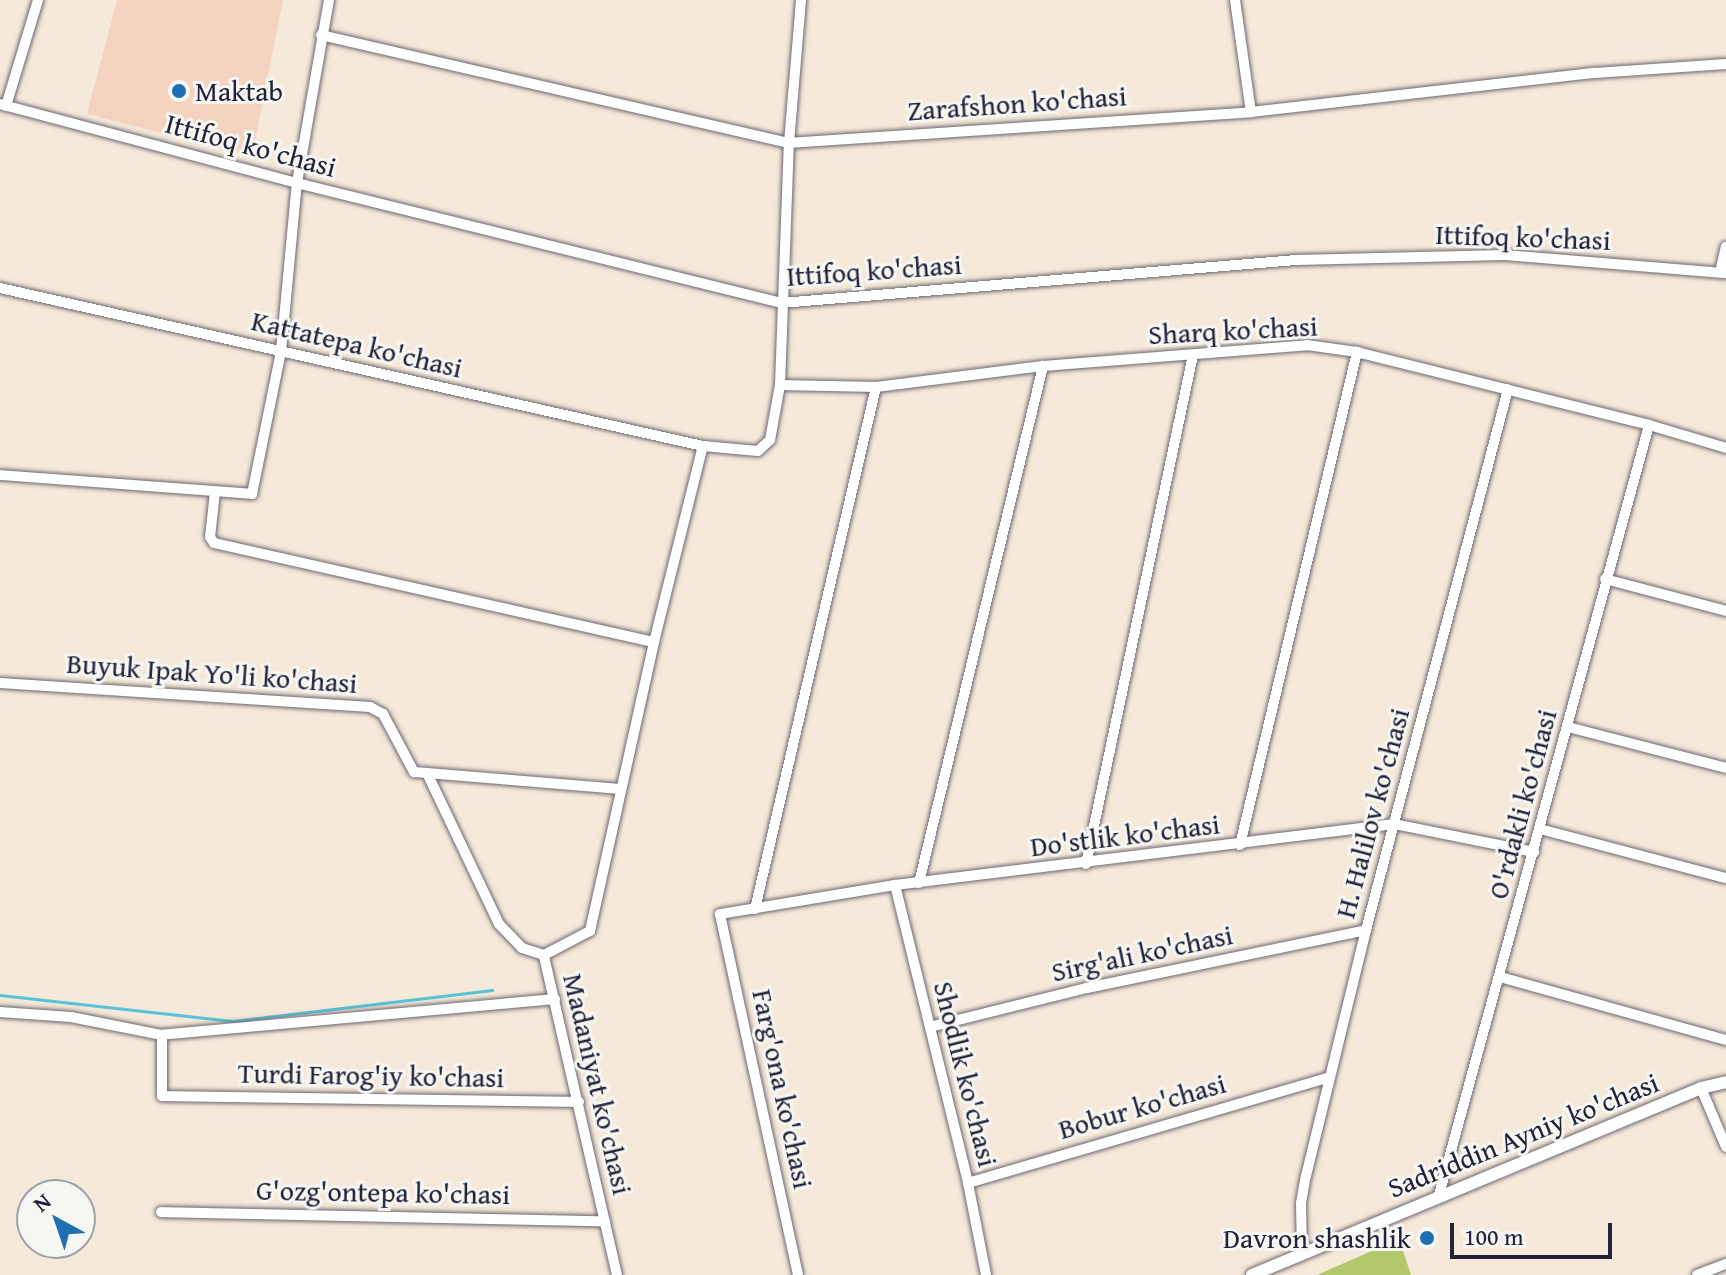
<!DOCTYPE html>
<html>
<head>
<meta charset="utf-8">
<style>
	body { margin:0 }
	#map { position:relative; width:1726px; height:1275px; overflow:hidden; background:#f5e9d9; font-family:"Gentium Book Plus",serif }
	div>[style] { position:absolute }
	.built>* { inset:0; background:#f5d3c1 }
	.green>* { inset:0; background:#b3c76b }
	.stream>* { height:3px; margin:-1.5px; padding:0 1.5px; transform-origin:1.5px; border-radius:1.5px; background:#59c2d6 }
	.roads { filter:drop-shadow(0 0 2px #6c6872) drop-shadow(0 0 2px #6c6872) }
	.minor>* { height:10px; margin:-5px; padding:0 5px; transform-origin:5px; border-radius:5px; background:#fff }
	.tertiary>* { height:12px; margin:-6px; padding:0 6px; transform-origin:6px; border-radius:6px; background:#fff }
	.dots>* { width:22px; height:22px; translate:-50% -50%; box-sizing:border-box; border:4px solid #f6f6f2; border-radius:50% }
	span { translate:-50% -50%; white-space:nowrap; text-align:center; line-height:1.15; -webkit-text-stroke:6px #f6f6f2; paint-order:stroke }
	.poi-label { font-size:28px; color:#22223b }
	.left { translate:0 -50%; text-align:left }
	.right { translate:-100% -50%; text-align:right }
	.street-label { font-size:28px; color:#22223b }
	.north { position:absolute; left:16px; top:1179px; width:80px; height:80px; box-sizing:border-box; background:#f6f6f2; border:2px solid #a1a1a9; border-radius:50%; rotate:320deg; font-size:22px; font-weight:700; line-height:32px; text-align:center; color:#22223b }
	.north::after { content:''; display:block; margin:auto; width:28px; height:36px; background:#1f6fb2; clip-path:polygon(50% 0,100% 100%,50% 72%,0 100%) }
	.scale { position:absolute; left:1450px; top:1223px; width:162px; height:36px; box-sizing:border-box; border:4px solid #22223b; border-top:0; padding-left:10px; font-size:24px; line-height:28px; white-space:nowrap; color:#22223b; -webkit-text-stroke:6px #f6f6f2; paint-order:stroke }
</style>
</head>
<body>
<div id="map">
	<div class="built">
		<div style="clip-path:polygon(117px 0,283px 0,252px 156px,87px 114px)"></div>
	</div>
	<div class="green">
		<div style="clip-path:polygon(1399px 1239px,1411px 1275px,1317px 1275px)"></div>
	</div>
	<div class="stream">
		<div style="left:0;top:995px;width:234px;rotate:6.4deg"></div>
		<div style="left:233px;top:1021px;width:261px;rotate:-6.8deg"></div>
	</div>
	<div class="roads">
		<div class="minor">
			<div style="left:1235px;top:0;width:113px;rotate:81.9deg"></div>
			<div style="left:321px;top:35px;width:480px;rotate:13deg"></div>
			<div style="left:789px;top:143px;width:463px;rotate:-3.8deg"></div>
			<div style="left:1251px;top:112px;width:346px;rotate:-6.5deg"></div>
			<div style="left:1595px;top:73px;width:131px;rotate:-3.9deg"></div>
			<div style="left:0;top:104px;width:307px;rotate:14.9deg"></div>
			<div style="left:297px;top:183px;width:499px;rotate:13.9deg"></div>
			<div style="left:781px;top:303px;width:517px;rotate:-4.77deg"></div>
			<div style="left:1296px;top:260px;width:209px;rotate:-1.4deg"></div>
			<div style="left:1505px;top:255px;width:222px;rotate:4.7deg"></div>
			<div style="left:6px;top:106px;width:111px;rotate:-73.2deg"></div>
			<div style="left:1720px;top:272px;width:26px;rotate:-77deg"></div>
			<div style="left:0;top:288px;width:721px;rotate:12.67deg"></div>
			<div style="left:780px;top:385px;width:96px;rotate:1.2deg"></div>
			<div style="left:876px;top:387px;width:168px;rotate:-7.2deg"></div>
			<div style="left:1043px;top:366px;width:265px;rotate:-4.5deg"></div>
			<div style="left:1307px;top:345px;width:50px;rotate:8deg"></div>
			<div style="left:1357px;top:352px;width:301px;rotate:14deg"></div>
			<div style="left:1649px;top:425px;width:80px;rotate:16.6deg"></div>
			<div style="left:0;top:475px;width:253px;rotate:4.3deg"></div>
			<div style="left:252px;top:494px;width:146px;rotate:-78.5deg"></div>
			<div style="left:281px;top:351px;width:169px;rotate:-84.6deg"></div>
			<div style="left:297px;top:183px;width:186px;rotate:-80.1deg"></div>
			<div style="left:215px;top:492px;width:45px;rotate:96.3deg"></div>
			<div style="left:210px;top:537px;width:7px;rotate:56deg"></div>
			<div style="left:214px;top:543px;width:451px;rotate:12.7deg"></div>
			<div style="left:1605px;top:579px;width:125px;rotate:14.8deg"></div>
			<div style="left:0;top:683px;width:371px;rotate:3.7deg"></div>
			<div style="left:370px;top:707px;width:15px;rotate:28deg"></div>
			<div style="left:383px;top:714px;width:66px;rotate:61.9deg"></div>
			<div style="left:414px;top:772px;width:208px;rotate:4.7deg"></div>
			<div style="left:1568px;top:727px;width:163px;rotate:14.5deg"></div>
			<div style="left:427px;top:773px;width:167px;rotate:64.5deg"></div>
			<div style="left:499px;top:924px;width:33px;rotate:46deg"></div>
			<div style="left:522px;top:948px;width:23px;rotate:18deg"></div>
			<div style="left:1540px;top:829px;width:192px;rotate:14.8deg"></div>
			<div style="left:1240px;top:845px;width:507px;rotate:-76.65deg"></div>
			<div style="left:1086px;top:864px;width:520px;rotate:-78.13deg"></div>
			<div style="left:919px;top:883px;width:532px;rotate:-76.51deg"></div>
			<div style="left:895px;top:885px;width:307px;rotate:76.2deg"></div>
			<div style="left:968px;top:1183px;width:94px;rotate:78.9deg"></div>
			<div style="left:755px;top:909px;width:536px;rotate:-76.95deg"></div>
			<div style="left:1500px;top:977px;width:235px;rotate:15.6deg"></div>
			<div style="left:555px;top:999px;width:395px;rotate:174.8deg"></div>
			<div style="left:162px;top:1035px;width:61px;rotate:90deg"></div>
			<div style="left:162px;top:1096px;width:417px;rotate:0.8deg"></div>
			<div style="left:0;top:1012px;width:71px;rotate:4deg"></div>
			<div style="left:71px;top:1017px;width:93px;rotate:11.2deg"></div>
			<div style="left:930px;top:1027px;width:162px;rotate:-14deg"></div>
			<div style="left:1087px;top:988px;width:285px;rotate:-11.7deg"></div>
			<div style="left:1701px;top:1088px;width:64px;rotate:67deg"></div>
			<div style="left:968px;top:1183px;width:377px;rotate:-16.3deg"></div>
			<div style="left:1439px;top:1195px;width:798px;rotate:-74.74deg"></div>
			<div style="left:161px;top:1212px;width:444px;rotate:1.2deg"></div>
			<div style="left:1302px;top:1252px;width:49px;rotate:-91.2deg"></div>
			<div style="left:1301px;top:1203px;width:27px;rotate:-80deg"></div>
			<div style="left:1306px;top:1176px;width:253px;rotate:-76.3deg"></div>
			<div style="left:1366px;top:930px;width:559px;rotate:-75.29deg"></div>
			<div style="left:617px;top:1275px;width:328px;rotate:-102.9deg"></div>
			<div style="left:544px;top:955px;width:52px;rotate:-27.6deg"></div>
			<div style="left:590px;top:931px;width:296px;rotate:-77.5deg"></div>
			<div style="left:654px;top:642px;width:202px;rotate:-76deg"></div>
			<div style="left:703px;top:446px;width:55px;rotate:5.2deg"></div>
			<div style="left:758px;top:451px;width:16px;rotate:-43deg"></div>
			<div style="left:770px;top:440px;width:56px;rotate:-79.7deg"></div>
			<div style="left:780px;top:385px;width:242px;rotate:-87.9deg"></div>
			<div style="left:789px;top:143px;width:144px;rotate:-85.2deg"></div>
			<div style="left:798px;top:1275px;width:369px;rotate:-102.2deg"></div>
			<div style="left:720px;top:914px;width:177px;rotate:-9.4deg"></div>
			<div style="left:895px;top:885px;width:503px;rotate:-6.97deg"></div>
			<div style="left:1394px;top:824px;width:143px;rotate:11.3deg"></div>
			<div style="left:1697px;top:1275px;width:31px;rotate:-21deg"></div>
		</div>
		<div class="tertiary">
			<div style="left:1252px;top:1275px;width:486px;rotate:-22.6deg"></div>
			<div style="left:1701px;top:1088px;width:26px;rotate:-13deg"></div>
		</div>
	</div>
	<div class="dots">
		<div style="left:179px;top:91px;background:#1f6fb2"></div>
		<div style="left:1427px;top:1238px;background:#1f6fb2"></div>
	</div>
	<div class="poi-label">
		<span class="left" style="left:195px;top:91px">Maktab</span>
		<span class="right" style="left:1411px;top:1238px">Davron shashlik</span>
	</div>
	<div class="street-label">
		<span style="left:1017px;top:103px;rotate:-4deg">Zarafshon ko'chasi</span>
		<span style="left:251px;top:145px;rotate:15deg">Ittifoq ko'chasi</span>
		<span style="left:1523px;top:237px;rotate:2deg">Ittifoq ko'chasi</span>
		<span style="left:874px;top:270px;rotate:-4deg">Ittifoq ko'chasi</span>
		<span style="left:1233px;top:330px;rotate:-3deg">Sharq ko'chasi</span>
		<span style="left:357px;top:344px;rotate:13deg">Kattatepa ko'chasi</span>
		<span style="left:212px;top:673px;rotate:4deg">Buyuk Ipak Yo'li ko'chasi</span>
		<span style="left:1522px;top:804px;rotate:-75deg">O'rdakli ko'chasi</span>
		<span style="left:1372px;top:813px;rotate:-75deg">H. Halilov ko'chasi</span>
		<span style="left:1125px;top:835px;rotate:-7deg">Do'stlik ko'chasi</span>
		<span style="left:1142px;top:953px;rotate:-12deg">Sirg'ali ko'chasi</span>
		<span style="left:966px;top:1074px;rotate:76deg">Shodlik ko'chasi</span>
		<span style="left:371px;top:1075px;rotate:1deg">Turdi Farog'iy ko'chasi</span>
		<span style="left:598px;top:1084px;rotate:77deg">Madaniyat ko'chasi</span>
		<span style="left:783px;top:1089px;rotate:78deg">Farg'ona ko'chasi</span>
		<span style="left:1142px;top:1106px;rotate:-16deg">Bobur ko'chasi</span>
		<span style="left:1523px;top:1135px;rotate:-22deg">Sadriddin Ayniy ko'chasi</span>
		<span style="left:383px;top:1192px;rotate:1deg">G'ozg'ontepa ko'chasi</span>
	</div>
	<div class="north">N</div>
	<div class="scale">100 m</div>
</div>
</body>
</html>
